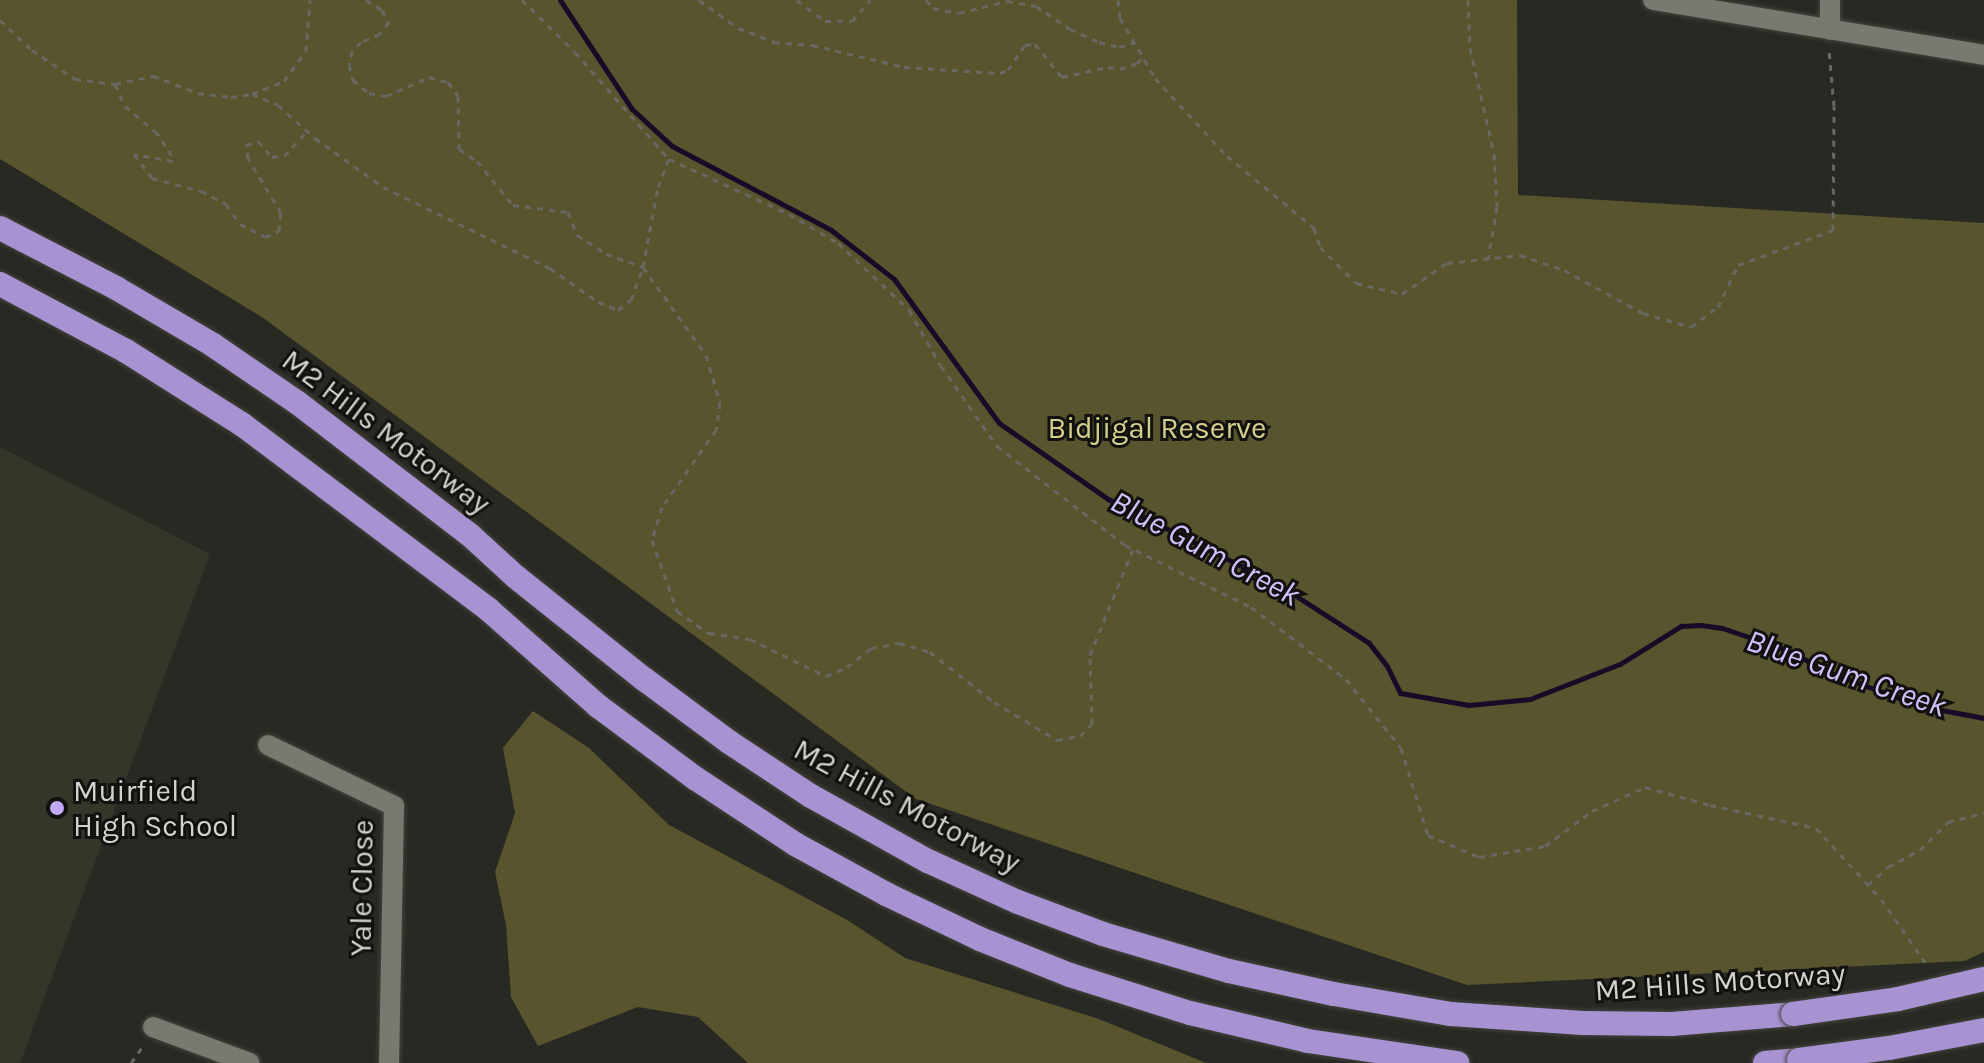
<!DOCTYPE html>
<html>
<head>
<meta charset="utf-8">
<style>
	body { margin:0 }
	#map { position:relative; width:1984px; height:1063px; overflow:hidden; background:#292923; font-family:Karla,sans-serif }
	div>[style] { position:absolute }
	.built>* { inset:0; background:#36352a }
	.forest>* { inset:0; background:#58542e }
	.stream>* { height:5px; margin:-2.5px; padding:0 2.5px; transform-origin:2.5px; border-radius:2.5px; background:#170b28 }
	.path>* { height:3px; margin-top:-1.5px; transform-origin:0; background:repeating-linear-gradient(90deg,#686863 0 6px,transparent 0 12px) }
	.roads { filter:drop-shadow(0 0 2px #44443e) drop-shadow(0 0 2px #44443e) }
	.minor>* { height:20px; margin:-10px; padding:0 10px; transform-origin:10px; border-radius:10px; background:#797972 }
	.highway>* { height:24px; margin:-12px; padding:0 12px; transform-origin:12px; border-radius:12px; background:#a893d2 }
	.bridges { filter:drop-shadow(0 0 2px #44443e) drop-shadow(0 0 2px #44443e) }
	.highway-bridge>* { height:24px; margin:-12px; padding:0 12px; transform-origin:12px; border-radius:12px; background:#a893d2 }
	.dots>* { width:22px; height:22px; translate:-50% -50%; box-sizing:border-box; border:4px solid #12110f; border-radius:50% }
	span { translate:-50% -50%; white-space:nowrap; text-align:center; line-height:1.15; -webkit-text-stroke:6px #12110f; paint-order:stroke }
	.park-label { font-size:30px; color:#d4cf8c }
	.street-label { font-size:30px; color:#d2d2ce }
	.poi-label { font-size:30px; color:#d2d2ce }
	.left { translate:0 -50%; text-align:left }
	.water-label { font-size:32px; color:#d3bffd; font-style:italic }
</style>
</head>
<body>
<div id="map">
	<div class="built">
		<div style="clip-path:polygon(0 447px,210px 554px,20px 1063px,0 1063px)"></div>
	</div>
	<div class="forest">
		<div style="clip-path:polygon(0 0,1517px 0,1518px 195px,1984px 223px,1984px 952px,1964px 961px,1467px 985px,916px 799px,262px 317px,0 159px)"></div>
		<div style="clip-path:polygon(533px 711px,589px 748px,669px 825px,849px 921px,905px 958px,1099px 1019px,1206px 1063px,748px 1063px,698px 1017px,638px 1007px,538px 1046px,511px 997px,506px 925px,495px 872px,515px 813px,503px 748px)"></div>
	</div>
	<div class="stream">
		<div style="left:560px;top:0;width:131px;rotate:56.6deg"></div>
		<div style="left:632px;top:109px;width:54px;rotate:42.8deg"></div>
		<div style="left:672px;top:146px;width:180px;rotate:27.8deg"></div>
		<div style="left:831px;top:230px;width:80px;rotate:37.9deg"></div>
		<div style="left:894px;top:279px;width:178px;rotate:53.9deg"></div>
		<div style="left:999px;top:423px;width:133px;rotate:34.9deg"></div>
		<div style="left:1108px;top:499px;width:191px;rotate:26.7deg"></div>
		<div style="left:1279px;top:585px;width:107px;rotate:32.8deg"></div>
		<div style="left:1369px;top:643px;width:29px;rotate:52deg"></div>
		<div style="left:1387px;top:666px;width:30px;rotate:64deg"></div>
		<div style="left:1400px;top:693px;width:70px;rotate:9.9deg"></div>
		<div style="left:1469px;top:705px;width:61px;rotate:-5.6deg"></div>
		<div style="left:1530px;top:699px;width:97px;rotate:-21.3deg"></div>
		<div style="left:1620px;top:664px;width:72px;rotate:-31.9deg"></div>
		<div style="left:1681px;top:626px;width:20px;rotate:-3deg"></div>
		<div style="left:1701px;top:625px;width:21px;rotate:8deg"></div>
		<div style="left:1722px;top:628px;width:69px;rotate:18.7deg"></div>
		<div style="left:1787px;top:650px;width:50px;rotate:27.6deg"></div>
		<div style="left:1831px;top:673px;width:95px;rotate:20.3deg"></div>
		<div style="left:1920px;top:706px;width:65px;rotate:10.6deg"></div>
	</div>
	<div class="path">
		<div style="left:366px;top:0;width:19px;rotate:32deg"></div>
		<div style="left:382px;top:10px;width:14px;rotate:60deg"></div>
		<div style="left:389px;top:22px;width:15px;rotate:127deg"></div>
		<div style="left:380px;top:34px;width:21px;rotate:157deg"></div>
		<div style="left:361px;top:42px;width:13px;rotate:135deg"></div>
		<div style="left:352px;top:51px;width:14px;rotate:102deg"></div>
		<div style="left:349px;top:65px;width:16px;rotate:75deg"></div>
		<div style="left:353px;top:80px;width:21px;rotate:39deg"></div>
		<div style="left:369px;top:93px;width:17px;rotate:10deg"></div>
		<div style="left:386px;top:96px;width:47px;rotate:-23.8deg"></div>
		<div style="left:429px;top:77px;width:20px;rotate:15deg"></div>
		<div style="left:448px;top:82px;width:17px;rotate:54deg"></div>
		<div style="left:458px;top:96px;width:53px;rotate:88.9deg"></div>
		<div style="left:459px;top:149px;width:22px;rotate:34deg"></div>
		<div style="left:477px;top:161px;width:57px;rotate:50.7deg"></div>
		<div style="left:513px;top:205px;width:55px;rotate:7.3deg"></div>
		<div style="left:568px;top:212px;width:25px;rotate:69deg"></div>
		<div style="left:577px;top:235px;width:35px;rotate:33deg"></div>
		<div style="left:606px;top:254px;width:39px;rotate:19deg"></div>
		<div style="left:643px;top:267px;width:108px;rotate:54.4deg"></div>
		<div style="left:706px;top:355px;width:50px;rotate:73.7deg"></div>
		<div style="left:720px;top:403px;width:27px;rotate:98deg"></div>
		<div style="left:716px;top:430px;width:94px;rotate:125deg"></div>
		<div style="left:662px;top:507px;width:34px;rotate:107deg"></div>
		<div style="left:652px;top:540px;width:75px;rotate:70.6deg"></div>
		<div style="left:677px;top:611px;width:39px;rotate:35deg"></div>
		<div style="left:709px;top:633px;width:41px;rotate:8.3deg"></div>
		<div style="left:750px;top:639px;width:85px;rotate:26deg"></div>
		<div style="left:826px;top:676px;width:23px;rotate:-23deg"></div>
		<div style="left:847px;top:667px;width:31px;rotate:-38deg"></div>
		<div style="left:871px;top:648px;width:28px;rotate:-10deg"></div>
		<div style="left:899px;top:643px;width:32px;rotate:16deg"></div>
		<div style="left:930px;top:652px;width:81px;rotate:38deg"></div>
		<div style="left:994px;top:702px;width:74px;rotate:31.1deg"></div>
		<div style="left:1057px;top:740px;width:23px;rotate:-10deg"></div>
		<div style="left:1080px;top:736px;width:17px;rotate:-45deg"></div>
		<div style="left:1092px;top:724px;width:69px;rotate:-91.7deg"></div>
		<div style="left:1090px;top:655px;width:114px;rotate:-67.9deg"></div>
		<div style="left:522px;top:0;width:74px;rotate:44.5deg"></div>
		<div style="left:575px;top:52px;width:142px;rotate:48.7deg"></div>
		<div style="left:669px;top:159px;width:132px;rotate:24.6deg"></div>
		<div style="left:789px;top:214px;width:57px;rotate:30.6deg"></div>
		<div style="left:838px;top:243px;width:98px;rotate:43.3deg"></div>
		<div style="left:909px;top:310px;width:64px;rotate:60.3deg"></div>
		<div style="left:941px;top:366px;width:98px;rotate:55deg"></div>
		<div style="left:997px;top:446px;width:162px;rotate:37.7deg"></div>
		<div style="left:1125px;top:545px;width:140px;rotate:26.2deg"></div>
		<div style="left:1251px;top:607px;width:119px;rotate:37.2deg"></div>
		<div style="left:1346px;top:679px;width:88px;rotate:51.4deg"></div>
		<div style="left:1401px;top:748px;width:91px;rotate:72.8deg"></div>
		<div style="left:1428px;top:835px;width:56px;rotate:23.3deg"></div>
		<div style="left:1479px;top:857px;width:67px;rotate:-9.5deg"></div>
		<div style="left:1545px;top:846px;width:59px;rotate:-36.7deg"></div>
		<div style="left:1592px;top:811px;width:58px;rotate:-24.4deg"></div>
		<div style="left:1645px;top:787px;width:67px;rotate:15.5deg"></div>
		<div style="left:1710px;top:805px;width:108px;rotate:12.2deg"></div>
		<div style="left:1816px;top:828px;width:96px;rotate:47.5deg"></div>
		<div style="left:1881px;top:899px;width:77px;rotate:55.1deg"></div>
		<div style="left:699px;top:0;width:48px;rotate:35.7deg"></div>
		<div style="left:738px;top:28px;width:39px;rotate:21deg"></div>
		<div style="left:774px;top:42px;width:38px;rotate:5deg"></div>
		<div style="left:812px;top:45px;width:95px;rotate:13.4deg"></div>
		<div style="left:904px;top:67px;width:96px;rotate:3.6deg"></div>
		<div style="left:1000px;top:73px;width:9px;rotate:-21deg"></div>
		<div style="left:1008px;top:70px;width:30px;rotate:-56deg"></div>
		<div style="left:1025px;top:45px;width:10px;rotate:-6deg"></div>
		<div style="left:1035px;top:44px;width:43px;rotate:50.7deg"></div>
		<div style="left:1062px;top:77px;width:47px;rotate:-12.3deg"></div>
		<div style="left:1108px;top:67px;width:12px;rotate:9deg"></div>
		<div style="left:1120px;top:69px;width:18px;rotate:-19deg"></div>
		<div style="left:1137px;top:63px;width:8px;rotate:-45deg"></div>
		<div style="left:797px;top:0;width:35px;rotate:37deg"></div>
		<div style="left:825px;top:21px;width:27px"></div>
		<div style="left:852px;top:21px;width:28px;rotate:-49deg"></div>
		<div style="left:926px;top:0;width:11px;rotate:49deg"></div>
		<div style="left:933px;top:8px;width:26px;rotate:11deg"></div>
		<div style="left:959px;top:13px;width:49px;rotate:-14deg"></div>
		<div style="left:1007px;top:1px;width:29px;rotate:10deg"></div>
		<div style="left:1036px;top:6px;width:41px;rotate:34.1deg"></div>
		<div style="left:1070px;top:29px;width:32px;rotate:24deg"></div>
		<div style="left:1099px;top:42px;width:21px;rotate:14deg"></div>
		<div style="left:1119px;top:47px;width:15px;rotate:-16deg"></div>
		<div style="left:1118px;top:0;width:18px;rotate:84deg"></div>
		<div style="left:1120px;top:18px;width:69px;rotate:59.7deg"></div>
		<div style="left:1155px;top:78px;width:106px;rotate:47.3deg"></div>
		<div style="left:1227px;top:156px;width:113px;rotate:39.6deg"></div>
		<div style="left:1314px;top:228px;width:20px;rotate:72deg"></div>
		<div style="left:1320px;top:247px;width:51px;rotate:45deg"></div>
		<div style="left:1356px;top:283px;width:47px;rotate:13.4deg"></div>
		<div style="left:1402px;top:294px;width:55px;rotate:-34.6deg"></div>
		<div style="left:1447px;top:263px;width:73px;rotate:-6.3deg"></div>
		<div style="left:1520px;top:255px;width:46px;rotate:18.8deg"></div>
		<div style="left:1564px;top:270px;width:90px;rotate:28.6deg"></div>
		<div style="left:1643px;top:313px;width:50px;rotate:16.3deg"></div>
		<div style="left:1691px;top:327px;width:34px;rotate:-37deg"></div>
		<div style="left:1718px;top:307px;width:47px;rotate:-64.5deg"></div>
		<div style="left:1738px;top:265px;width:101px;rotate:-20.2deg"></div>
		<div style="left:1833px;top:230px;width:124px;rotate:-89.5deg"></div>
		<div style="left:1834px;top:106px;width:56px;rotate:-95.1deg"></div>
		<div style="left:1468px;top:0;width:48px;rotate:87.6deg"></div>
		<div style="left:1470px;top:48px;width:109px;rotate:77.2deg"></div>
		<div style="left:1494px;top:154px;width:53px;rotate:86.8deg"></div>
		<div style="left:1497px;top:207px;width:53px;rotate:99.8deg"></div>
		<div style="left:0;top:20px;width:44px;rotate:43.2deg"></div>
		<div style="left:32px;top:50px;width:52px;rotate:34deg"></div>
		<div style="left:75px;top:79px;width:40px;rotate:7.1deg"></div>
		<div style="left:115px;top:84px;width:39px;rotate:-12deg"></div>
		<div style="left:153px;top:76px;width:48px;rotate:20.7deg"></div>
		<div style="left:198px;top:93px;width:33px;rotate:7deg"></div>
		<div style="left:231px;top:97px;width:21px;rotate:-8deg"></div>
		<div style="left:252px;top:94px;width:28px;rotate:23deg"></div>
		<div style="left:278px;top:105px;width:50px;rotate:41.7deg"></div>
		<div style="left:315px;top:138px;width:84px;rotate:35.8deg"></div>
		<div style="left:383px;top:187px;width:186px;rotate:25.9deg"></div>
		<div style="left:550px;top:268px;width:59px;rotate:35.3deg"></div>
		<div style="left:598px;top:302px;width:22px;rotate:22deg"></div>
		<div style="left:618px;top:310px;width:16px;rotate:-38deg"></div>
		<div style="left:631px;top:300px;width:35px;rotate:-70deg"></div>
		<div style="left:643px;top:267px;width:81px;rotate:-79.4deg"></div>
		<div style="left:658px;top:187px;width:30px;rotate:-69deg"></div>
		<div style="left:115px;top:84px;width:24px;rotate:66deg"></div>
		<div style="left:125px;top:106px;width:39px;rotate:40deg"></div>
		<div style="left:155px;top:131px;width:24px;rotate:54deg"></div>
		<div style="left:169px;top:150px;width:12px;rotate:70deg"></div>
		<div style="left:173px;top:161px;width:40px;rotate:-170deg"></div>
		<div style="left:134px;top:154px;width:30px;rotate:53deg"></div>
		<div style="left:152px;top:178px;width:51px;rotate:14.9deg"></div>
		<div style="left:201px;top:191px;width:28px;rotate:27deg"></div>
		<div style="left:226px;top:204px;width:24px;rotate:55deg"></div>
		<div style="left:240px;top:224px;width:28px;rotate:27deg"></div>
		<div style="left:265px;top:237px;width:15px;rotate:-23deg"></div>
		<div style="left:279px;top:231px;width:18px;rotate:-84deg"></div>
		<div style="left:281px;top:213px;width:64px;rotate:-121deg"></div>
		<div style="left:248px;top:158px;width:13px;rotate:-99deg"></div>
		<div style="left:246px;top:145px;width:13px;rotate:-18deg"></div>
		<div style="left:258px;top:141px;width:21px;rotate:49deg"></div>
		<div style="left:272px;top:157px;width:12px;rotate:-5deg"></div>
		<div style="left:284px;top:156px;width:34px;rotate:-47deg"></div>
		<div style="left:252px;top:94px;width:35px;rotate:-22deg"></div>
		<div style="left:284px;top:81px;width:37px;rotate:-54deg"></div>
		<div style="left:306px;top:51px;width:51px;rotate:-85.5deg"></div>
		<div style="left:1868px;top:885px;width:27px;rotate:-42deg"></div>
		<div style="left:1888px;top:867px;width:36px;rotate:-28deg"></div>
		<div style="left:1920px;top:850px;width:40px;rotate:-45deg"></div>
		<div style="left:1948px;top:822px;width:37px;rotate:-14deg"></div>
		<div style="left:131px;top:1063px;width:24px;rotate:-55deg"></div>
	</div>
	<div class="roads">
		<div class="minor">
			<div style="left:1653px;top:0;width:336px;rotate:9.4deg"></div>
			<div style="left:1830px;top:30px;width:30px;rotate:-90deg"></div>
			<div style="left:268px;top:745px;width:140px;rotate:25.8deg"></div>
			<div style="left:394px;top:806px;width:257px;rotate:91.1deg"></div>
			<div style="left:153px;top:1027px;width:103px;rotate:20.4deg"></div>
		</div>
		<div class="highway">
			<div style="left:0;top:228px;width:131px;rotate:27.3deg"></div>
			<div style="left:116px;top:288px;width:113px;rotate:30.4deg"></div>
			<div style="left:213px;top:345px;width:103px;rotate:34.3deg"></div>
			<div style="left:298px;top:403px;width:217px;rotate:37.5deg"></div>
			<div style="left:470px;top:535px;width:62px;rotate:42.4deg"></div>
			<div style="left:516px;top:577px;width:164px;rotate:38.6deg"></div>
			<div style="left:644px;top:679px;width:106px;rotate:36.5deg"></div>
			<div style="left:729px;top:742px;width:98px;rotate:33.4deg"></div>
			<div style="left:811px;top:796px;width:134px;rotate:29.1deg"></div>
			<div style="left:928px;top:861px;width:99px;rotate:24.5deg"></div>
			<div style="left:1018px;top:902px;width:91px;rotate:20.6deg"></div>
			<div style="left:1103px;top:934px;width:131px;rotate:16.4deg"></div>
			<div style="left:1229px;top:971px;width:107px;rotate:12.4deg"></div>
			<div style="left:1334px;top:994px;width:119px;rotate:9.7deg"></div>
			<div style="left:1451px;top:1014px;width:132px;rotate:3.9deg"></div>
			<div style="left:1583px;top:1023px;width:89px;rotate:0.6deg"></div>
			<div style="left:1672px;top:1024px;width:121px;rotate:-4.7deg"></div>
			<div style="left:0;top:284px;width:143px;rotate:28deg"></div>
			<div style="left:126px;top:351px;width:138px;rotate:32.3deg"></div>
			<div style="left:243px;top:425px;width:308px;rotate:36.9deg"></div>
			<div style="left:489px;top:610px;width:145px;rotate:41.4deg"></div>
			<div style="left:598px;top:706px;width:121px;rotate:36.6deg"></div>
			<div style="left:695px;top:778px;width:120px;rotate:33.4deg"></div>
			<div style="left:795px;top:844px;width:104px;rotate:28.8deg"></div>
			<div style="left:886px;top:894px;width:104px;rotate:25.6deg"></div>
			<div style="left:980px;top:939px;width:97px;rotate:21.8deg"></div>
			<div style="left:1070px;top:975px;width:126px;rotate:17.6deg"></div>
			<div style="left:1190px;top:1013px;width:121px;rotate:13.3deg"></div>
			<div style="left:1308px;top:1041px;width:151px;rotate:8.4deg"></div>
			<div style="left:1765px;top:1063px;width:34px;rotate:-5deg"></div>
		</div>
	</div>
	<div class="bridges">
		<div class="highway-bridge">
			<div style="left:1793px;top:1014px;width:106px;rotate:-8.1deg"></div>
			<div style="left:1898px;top:999px;width:88px;rotate:-13.1deg"></div>
			<div style="left:1799px;top:1060px;width:91px;rotate:-7.6deg"></div>
			<div style="left:1889px;top:1048px;width:97px;rotate:-10.7deg"></div>
		</div>
	</div>
	<div class="dots">
		<div style="left:57px;top:808px;background:#c1a8f3"></div>
	</div>
	<div class="park-label">
		<span style="left:1157px;top:428px">Bidjigal Reserve</span>
	</div>
	<div class="street-label">
		<span style="left:386px;top:432px;rotate:37deg">M2 Hills Motorway</span>
		<span style="left:907px;top:806px;rotate:28deg">M2 Hills Motorway</span>
		<span style="left:362px;top:888px;rotate:-89deg">Yale Close</span>
		<span style="left:1720px;top:982px;rotate:-4deg">M2 Hills Motorway</span>
	</div>
	<div class="poi-label">
		<span class="left" style="left:73px;top:808px">Muirfield<br>High School</span>
	</div>
	<div class="water-label">
		<span style="left:1205px;top:549px;rotate:28deg">Blue Gum Creek</span>
		<span style="left:1846px;top:674px;rotate:19deg">Blue Gum Creek</span>
	</div>
</div>
</body>
</html>
